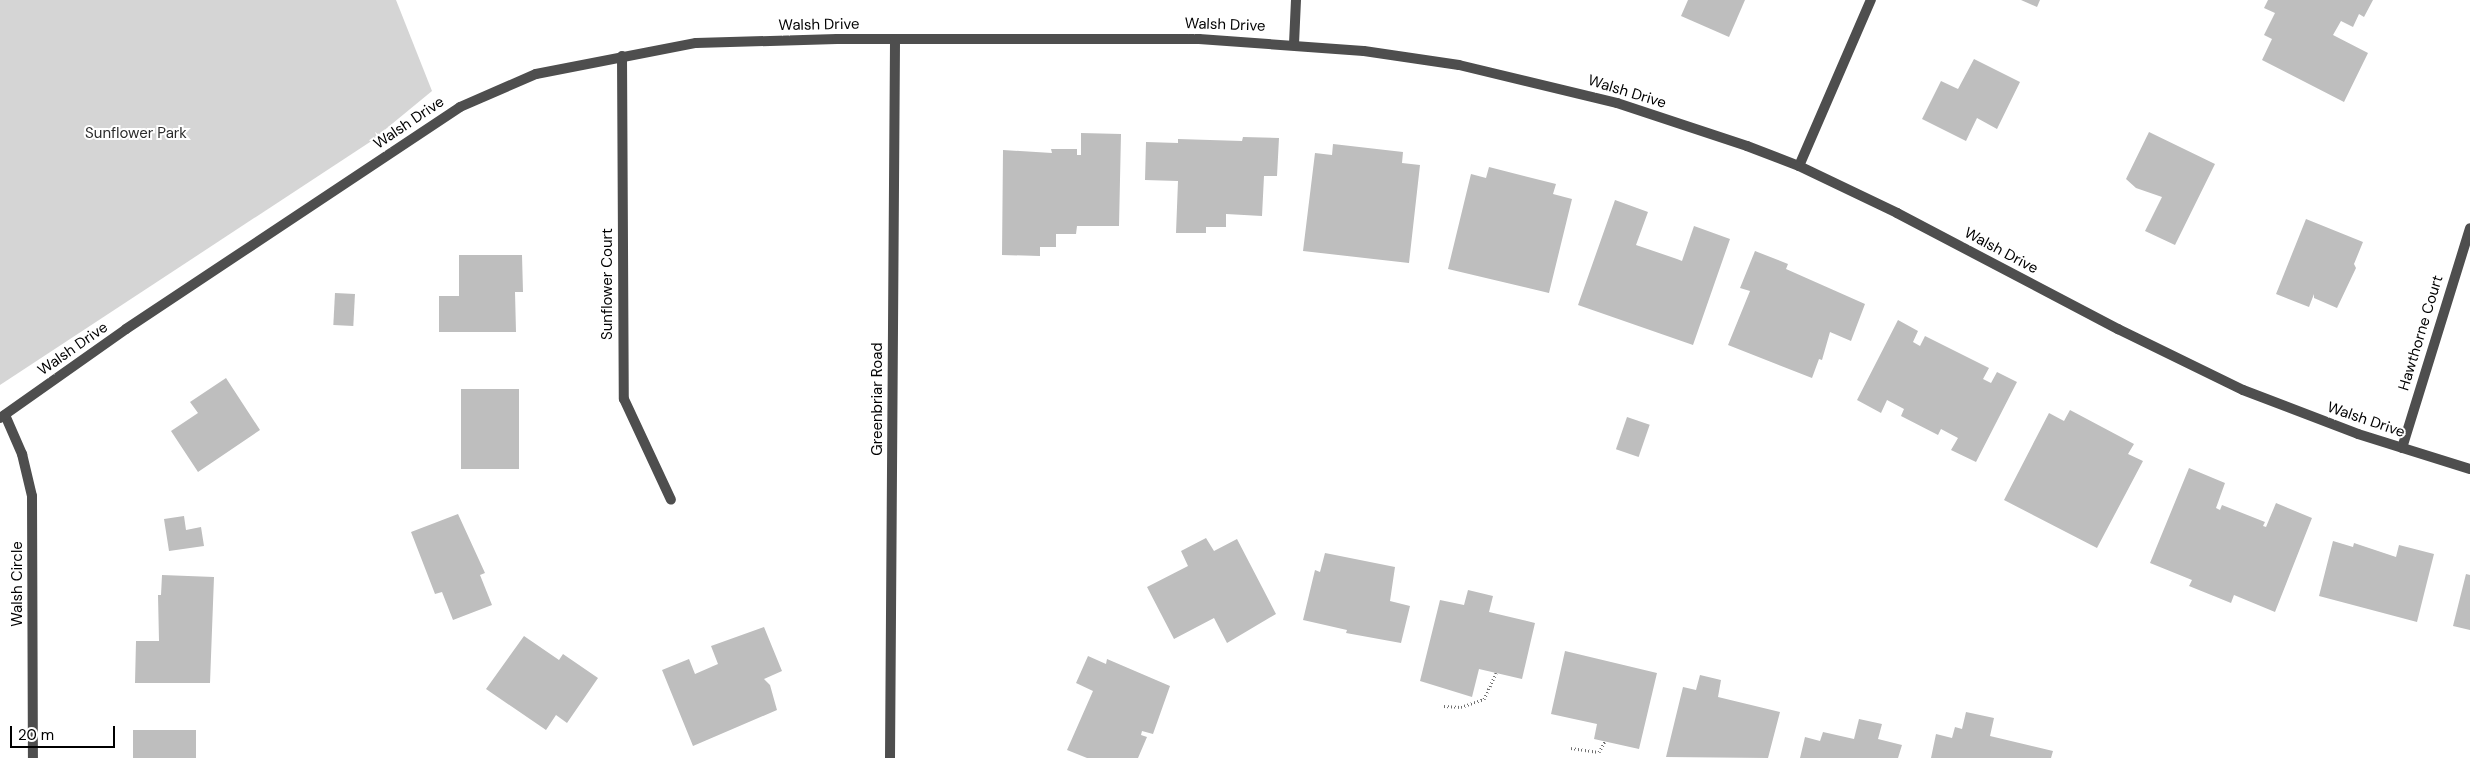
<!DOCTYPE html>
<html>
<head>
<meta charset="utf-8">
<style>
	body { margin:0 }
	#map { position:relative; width:2470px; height:758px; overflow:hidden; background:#fff; font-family:"DM Sans",sans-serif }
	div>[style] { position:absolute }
	.green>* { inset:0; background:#d5d5d5 }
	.building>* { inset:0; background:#bebebe; transform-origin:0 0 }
	.path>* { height:3px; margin-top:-1.5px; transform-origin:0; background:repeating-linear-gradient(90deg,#707070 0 1px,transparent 0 3.5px) }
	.minor>* { height:10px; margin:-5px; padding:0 5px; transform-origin:5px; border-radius:5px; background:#4e4e4e }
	span { translate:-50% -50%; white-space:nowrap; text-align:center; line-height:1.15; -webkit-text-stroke:4px #fff; paint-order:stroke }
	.street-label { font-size:15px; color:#000 }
	.park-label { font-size:15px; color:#2c2c2c }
	.scale { position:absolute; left:10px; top:726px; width:105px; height:22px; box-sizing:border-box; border:2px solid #000; border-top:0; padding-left:6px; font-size:15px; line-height:18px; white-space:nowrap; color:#000; -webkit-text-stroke:4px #fff; paint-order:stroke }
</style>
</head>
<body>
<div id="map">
	<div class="green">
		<div style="clip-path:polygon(0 0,396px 0,432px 91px,370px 142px,0 385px)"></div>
	</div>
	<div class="building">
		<div style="clip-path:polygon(1688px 0,1745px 0,1729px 37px,1681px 16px)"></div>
		<div style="clip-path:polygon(2021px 0,2040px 0,2037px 7px)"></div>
		<div style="clip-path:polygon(2268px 0,2373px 0,2364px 17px,2359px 14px,2353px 27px,2341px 21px,2333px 35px,2368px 53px,2344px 102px,2262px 60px,2272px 39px,2264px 35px,2275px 13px,2264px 8px)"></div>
		<div style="clip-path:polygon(1974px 59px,2020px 82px,1997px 129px,1977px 118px,1966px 141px,1922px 119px,1941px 81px,1958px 89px)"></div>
		<div style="clip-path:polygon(2149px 132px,2215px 164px,2175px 245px,2145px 231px,2162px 197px,2136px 188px,2126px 179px)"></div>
		<div style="clip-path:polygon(1081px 133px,1121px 134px,1119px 226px,1077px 226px,1076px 234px,1056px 234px,1056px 247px,1040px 247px,1040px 256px,1002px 255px,1003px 150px,1052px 153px,1051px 149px,1077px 149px,1077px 155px,1081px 155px)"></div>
		<div style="clip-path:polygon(1243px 137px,1279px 138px,1277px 176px,1264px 176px,1262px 216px,1226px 214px,1226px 227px,1206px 227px,1206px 233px,1176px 233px,1178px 181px,1145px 180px,1146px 142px,1178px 143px,1178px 139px,1242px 141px)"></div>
		<div style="clip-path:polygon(1333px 144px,1403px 152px,1402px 163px,1420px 165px,1409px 263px,1303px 251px,1315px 153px,1332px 155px)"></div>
		<div style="clip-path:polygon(1489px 167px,1556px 184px,1553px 194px,1572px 199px,1549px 293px,1448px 269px,1471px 174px,1486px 178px)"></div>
		<div style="clip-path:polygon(1615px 200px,1648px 212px,1636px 245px,1677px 259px,1682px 261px,1694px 226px,1730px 239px,1693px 345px,1578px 305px)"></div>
		<div style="clip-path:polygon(2306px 219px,2363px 242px,2354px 264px,2356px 268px,2337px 308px,2314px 298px,2314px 294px,2309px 307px,2276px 294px)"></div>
		<div style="clip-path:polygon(1755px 251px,1788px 264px,1786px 269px,1865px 304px,1851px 341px,1830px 332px,1822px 360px,1819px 359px,1812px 378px,1728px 345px,1750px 291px,1740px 288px)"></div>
		<div style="clip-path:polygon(459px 255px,522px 255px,523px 292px,515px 292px,516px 332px,439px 332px,439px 296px,459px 296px)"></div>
		<div style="left:335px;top:293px;width:20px;height:32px;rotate:3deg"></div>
		<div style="clip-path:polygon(1898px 320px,1918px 331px,1913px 342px,1920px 346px,1925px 336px,1989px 368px,1983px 379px,1991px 383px,1997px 372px,2017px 382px,1976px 462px,1951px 450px,1958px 438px,1941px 429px,1938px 435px,1901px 416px,1904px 409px,1887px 400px,1881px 413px,1857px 400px)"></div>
		<div style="clip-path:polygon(226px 378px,260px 430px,198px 472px,171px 431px,198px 413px,190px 402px)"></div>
		<div style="left:461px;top:389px;width:58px;height:80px"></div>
		<div style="clip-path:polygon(2070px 410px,2134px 444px,2128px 454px,2143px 461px,2097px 548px,2004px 500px,2049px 413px,2064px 421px)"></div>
		<div style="left:1627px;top:417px;width:24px;height:34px;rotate:19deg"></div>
		<div style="clip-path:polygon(2189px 468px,2225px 483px,2216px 508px,2220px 510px,2222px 505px,2265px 522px,2263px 526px,2266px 527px,2276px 503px,2312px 518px,2275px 612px,2234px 595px,2231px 603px,2189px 586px,2192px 580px,2150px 563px)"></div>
		<div style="clip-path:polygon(458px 514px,485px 573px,480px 575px,492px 605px,453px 620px,442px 592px,435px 594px,411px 532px)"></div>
		<div style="clip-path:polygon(184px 516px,186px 530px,201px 527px,204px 546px,169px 551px,164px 519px)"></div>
		<div style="clip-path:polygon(1206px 538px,1214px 551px,1237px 539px,1276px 614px,1227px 643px,1214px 618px,1174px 639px,1147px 587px,1188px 566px,1181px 551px)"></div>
		<div style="clip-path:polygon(2333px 541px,2353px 547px,2354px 543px,2396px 557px,2399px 545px,2434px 554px,2417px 622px,2319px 596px)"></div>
		<div style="clip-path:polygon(1325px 553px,1395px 567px,1390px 601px,1410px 606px,1401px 643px,1346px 633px,1347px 630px,1303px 620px,1315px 570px,1320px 572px)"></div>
		<div style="clip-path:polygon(2466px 574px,2470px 575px,2470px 630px,2453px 626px)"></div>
		<div style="clip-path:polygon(162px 575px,214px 577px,210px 683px,135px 683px,136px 641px,159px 641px,158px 595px,161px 595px)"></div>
		<div style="clip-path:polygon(1468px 590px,1493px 596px,1489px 612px,1535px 623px,1522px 679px,1479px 669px,1472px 697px,1420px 681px,1440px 600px,1464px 605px)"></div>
		<div style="clip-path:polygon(764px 627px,782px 671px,764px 679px,770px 685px,777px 710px,693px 746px,662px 670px,689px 659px,695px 674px,718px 664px,711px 646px)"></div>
		<div style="clip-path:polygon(524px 636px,559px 660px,563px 654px,598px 678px,567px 723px,556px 715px,546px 730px,486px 689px)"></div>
		<div style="clip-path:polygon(1565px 651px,1657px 673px,1639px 749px,1594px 739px,1597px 724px,1551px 714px)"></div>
		<div style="clip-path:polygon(1088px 656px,1106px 664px,1107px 659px,1170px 686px,1153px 734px,1142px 731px,1141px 735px,1147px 737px,1138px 758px,1087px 758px,1067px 750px,1093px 691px,1076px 683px)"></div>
		<div style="clip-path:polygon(1700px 675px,1721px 680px,1718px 697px,1780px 712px,1768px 758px,1666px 757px,1683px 687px,1696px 690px)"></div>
		<div style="clip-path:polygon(1966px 712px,1994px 718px,1990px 736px,2053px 751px,2051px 758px,1931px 758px,1936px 734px,1952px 738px,1955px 727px,1962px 729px)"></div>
		<div style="clip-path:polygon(1859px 719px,1882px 724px,1878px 739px,1902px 745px,1898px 758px,1800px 758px,1805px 737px,1820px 741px,1823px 732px,1854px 739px)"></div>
		<div style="left:133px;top:730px;width:63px;height:28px"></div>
	</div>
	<div class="path">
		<div style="left:1444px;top:706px;width:17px;rotate:3deg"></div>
		<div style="left:1461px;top:707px;width:24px;rotate:-19deg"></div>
		<div style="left:1484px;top:699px;width:29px;rotate:-65deg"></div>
		<div style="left:1571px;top:748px;width:28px;rotate:8deg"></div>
		<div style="left:1599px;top:752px;width:13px;rotate:-61deg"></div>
	</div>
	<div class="minor">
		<div style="left:1294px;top:44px;width:44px;rotate:-87.4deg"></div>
		<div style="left:622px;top:56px;width:343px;rotate:89.7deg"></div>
		<div style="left:624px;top:399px;width:111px;rotate:65deg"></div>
		<div style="left:1799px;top:166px;width:181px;rotate:-66.6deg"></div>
		<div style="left:5px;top:415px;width:43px;rotate:66.4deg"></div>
		<div style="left:22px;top:454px;width:43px;rotate:76.6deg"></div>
		<div style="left:32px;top:496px;width:262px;rotate:89.8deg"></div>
		<div style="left:0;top:418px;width:154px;rotate:-35.2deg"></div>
		<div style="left:126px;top:329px;width:401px;rotate:-33.6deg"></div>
		<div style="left:460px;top:107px;width:83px;rotate:-23.5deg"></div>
		<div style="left:536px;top:74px;width:163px;rotate:-11deg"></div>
		<div style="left:696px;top:43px;width:141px;rotate:-1.6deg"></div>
		<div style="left:837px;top:39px;width:362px"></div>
		<div style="left:1199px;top:39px;width:165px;rotate:4.2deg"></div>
		<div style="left:1364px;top:51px;width:96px;rotate:8.4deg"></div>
		<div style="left:1459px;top:65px;width:163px;rotate:13.5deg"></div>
		<div style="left:1617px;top:103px;width:137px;rotate:18.3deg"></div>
		<div style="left:1747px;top:146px;width:56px;rotate:21deg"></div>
		<div style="left:1799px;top:166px;width:109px;rotate:25.6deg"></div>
		<div style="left:1897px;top:213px;width:250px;rotate:27.7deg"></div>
		<div style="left:2118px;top:329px;width:139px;rotate:26deg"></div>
		<div style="left:2243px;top:390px;width:123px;rotate:20.9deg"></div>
		<div style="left:2358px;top:434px;width:117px;rotate:17.4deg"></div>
		<div style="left:2402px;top:448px;width:230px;rotate:-72.8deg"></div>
		<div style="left:890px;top:758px;width:718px;rotate:-89.6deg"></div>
	</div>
	<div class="street-label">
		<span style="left:819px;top:25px;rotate:-1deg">Walsh Drive</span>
		<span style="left:1225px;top:25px;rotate:2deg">Walsh Drive</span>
		<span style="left:1627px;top:92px;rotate:17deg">Walsh Drive</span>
		<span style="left:409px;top:123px;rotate:-34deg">Walsh Drive</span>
		<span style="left:2001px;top:251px;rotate:28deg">Walsh Drive</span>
		<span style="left:608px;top:284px;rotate:-90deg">Sunflower Court</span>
		<span style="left:2421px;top:333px;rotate:-73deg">Hawthorne Court</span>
		<span style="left:73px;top:349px;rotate:-35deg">Walsh Drive</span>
		<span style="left:878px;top:399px;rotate:-90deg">Greenbriar Road</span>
		<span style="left:2366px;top:420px;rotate:19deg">Walsh Drive</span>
		<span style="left:18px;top:584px;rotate:-90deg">Walsh Circle</span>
	</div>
	<div class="park-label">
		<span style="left:136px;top:134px">Sunflower Park</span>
	</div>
	<div class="scale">20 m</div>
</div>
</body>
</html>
